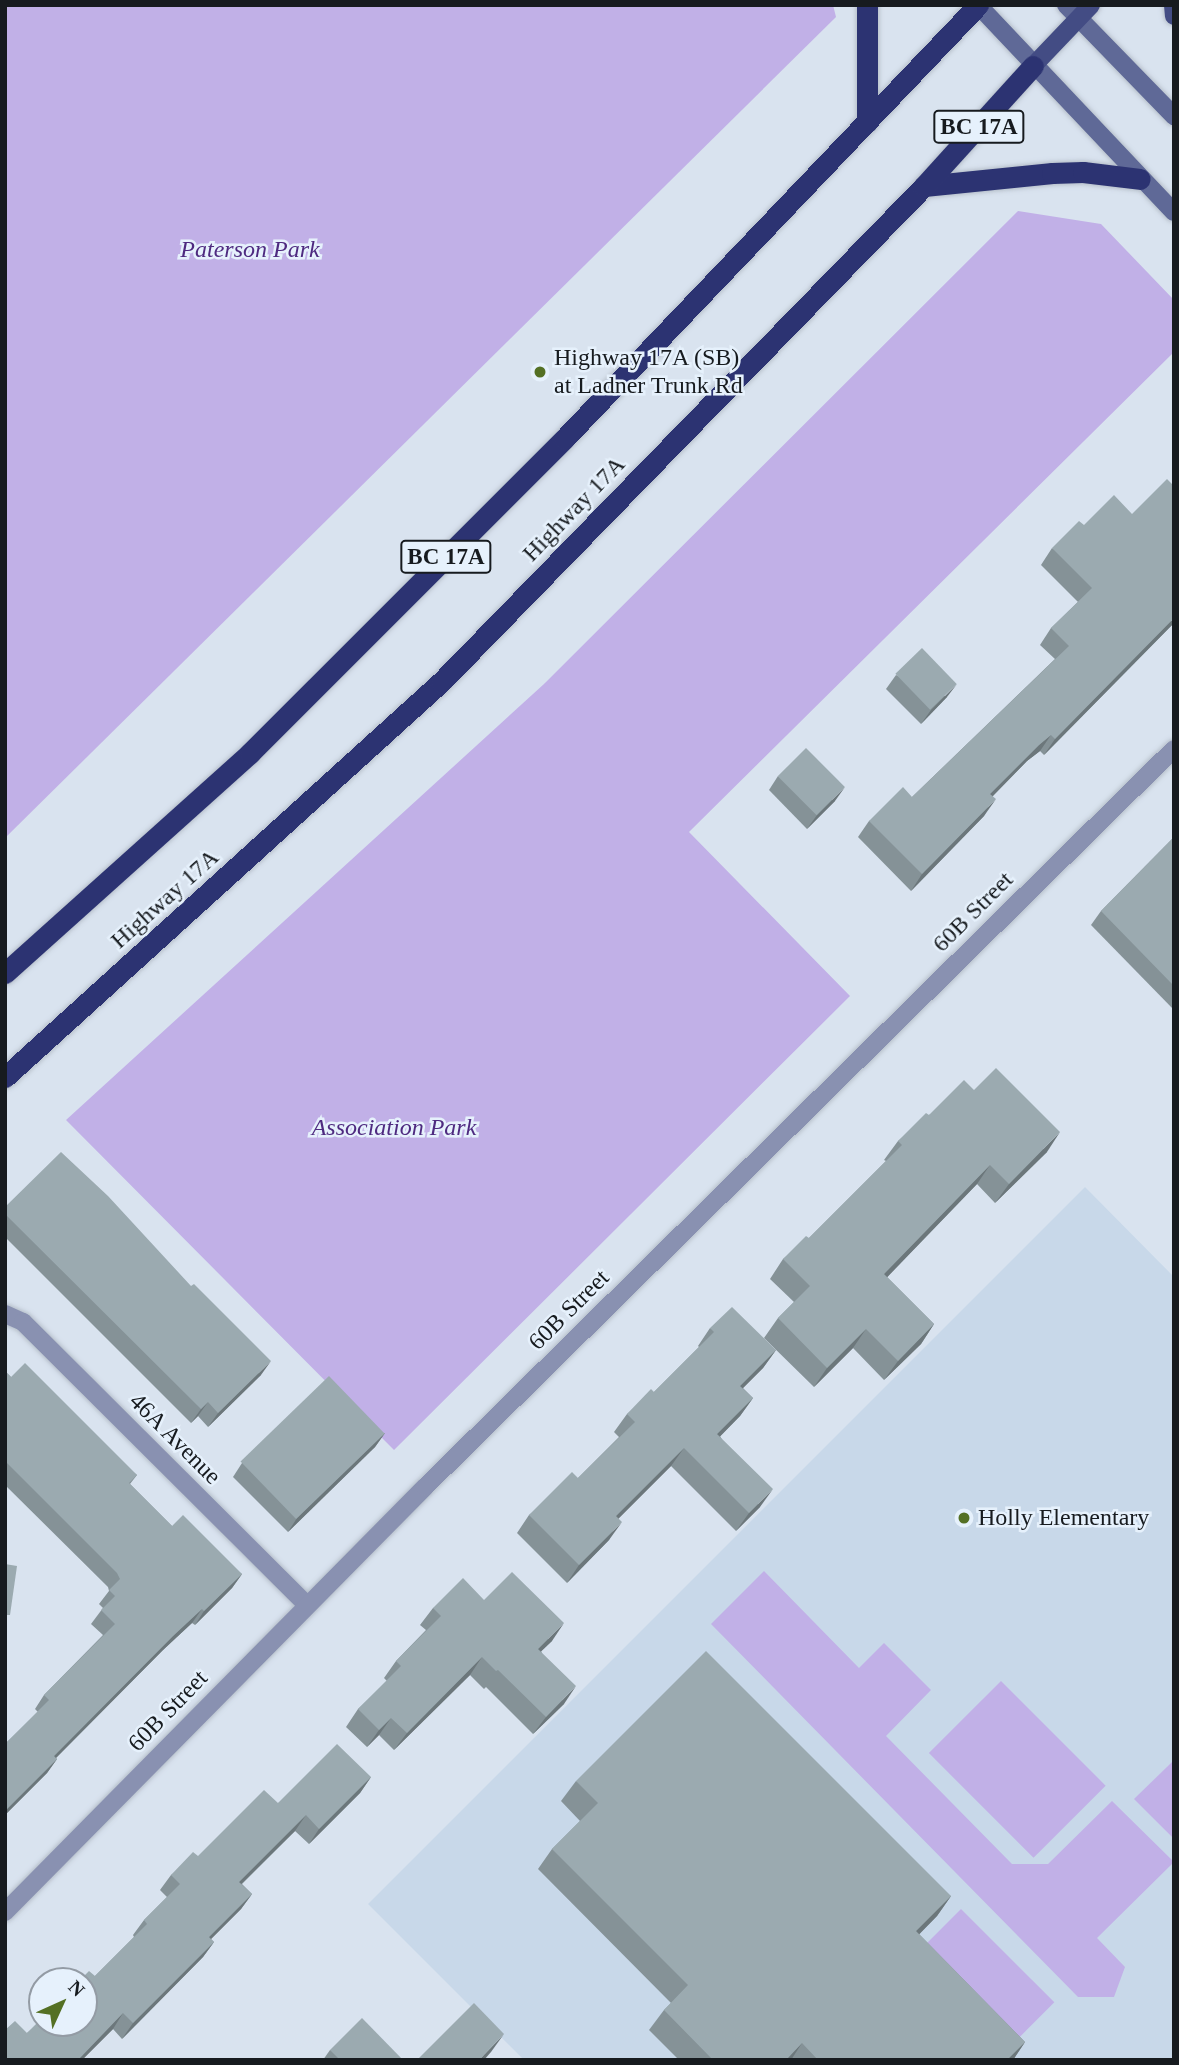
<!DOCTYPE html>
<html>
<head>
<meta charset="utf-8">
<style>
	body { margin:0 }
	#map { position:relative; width:1179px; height:2065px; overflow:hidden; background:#d9e3ef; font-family:Georgia,serif }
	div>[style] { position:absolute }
	.built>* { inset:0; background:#c8d8e9 }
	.green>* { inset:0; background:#c1b0e7; transform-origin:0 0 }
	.roads { filter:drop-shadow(0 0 2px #b6bfca) drop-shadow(0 0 2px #b6bfca) }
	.street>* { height:18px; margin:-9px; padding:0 9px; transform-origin:9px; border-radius:9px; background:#8991b1 }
	.secondary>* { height:18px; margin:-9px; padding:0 9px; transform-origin:9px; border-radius:9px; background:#5f6997 }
	.primary>* { height:18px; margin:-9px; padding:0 9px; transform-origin:9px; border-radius:9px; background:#434c84 }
	.highway>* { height:21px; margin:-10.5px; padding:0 10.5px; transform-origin:10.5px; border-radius:10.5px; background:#2c3372 }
	.wall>* { inset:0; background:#859297 }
	.shaded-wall>* { inset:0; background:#6c777b }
	.building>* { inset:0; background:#9baab0; transform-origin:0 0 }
	.dots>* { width:19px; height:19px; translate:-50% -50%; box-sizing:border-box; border:4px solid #e6f1fc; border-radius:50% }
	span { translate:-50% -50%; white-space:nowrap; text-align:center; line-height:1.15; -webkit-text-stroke:5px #e6f1fc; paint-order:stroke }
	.shield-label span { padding:2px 5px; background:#e6f1fc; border:2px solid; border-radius:5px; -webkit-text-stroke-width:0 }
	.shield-label { font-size:23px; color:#171b1f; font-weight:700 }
	.park-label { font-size:24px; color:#4e2a80; font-style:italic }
	.poi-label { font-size:24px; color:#171b1f }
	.left { translate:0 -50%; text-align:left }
	.street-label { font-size:24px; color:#171b1f }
	.frame { position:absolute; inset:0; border:7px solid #171b1f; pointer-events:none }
	.north { position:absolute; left:28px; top:1967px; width:70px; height:70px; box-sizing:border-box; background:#e6f1fc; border:2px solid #939ba4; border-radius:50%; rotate:45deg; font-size:19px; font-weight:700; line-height:28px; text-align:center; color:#171b1f }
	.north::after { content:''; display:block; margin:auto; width:24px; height:32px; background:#547024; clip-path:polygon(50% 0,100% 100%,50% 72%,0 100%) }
</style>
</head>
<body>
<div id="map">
	<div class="built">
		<div style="clip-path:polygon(1085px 1187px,1174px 1277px,1174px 1760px,1135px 1799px,1174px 1839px,1174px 2060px,524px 2060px,368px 1904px)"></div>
	</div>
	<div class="green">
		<div style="clip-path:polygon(5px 5px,833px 5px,836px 17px,5px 838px)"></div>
		<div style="clip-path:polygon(1018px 211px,1101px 224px,1174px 300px,1174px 352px,689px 832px,850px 996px,394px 1450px,66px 1120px,544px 684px)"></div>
		<div style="clip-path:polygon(764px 1571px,859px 1668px,884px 1643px,931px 1690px,886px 1736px,1012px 1864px,1048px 1864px,1112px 1801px,1174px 1862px,1097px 1938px,1125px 1967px,1114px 1997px,1078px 1997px,711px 1624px)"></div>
		<div style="left:1001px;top:1681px;width:148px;height:102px;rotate:45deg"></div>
		<div style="clip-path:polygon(1174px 1760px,1174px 1839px,1134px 1799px)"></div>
		<div style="left:961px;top:1909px;width:132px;height:66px;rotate:45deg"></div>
	</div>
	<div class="roads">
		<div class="street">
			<div style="left:5px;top:1314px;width:20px;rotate:24deg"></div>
			<div style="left:23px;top:1322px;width:401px;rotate:44.9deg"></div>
			<div style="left:5px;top:1912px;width:598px;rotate:-45.34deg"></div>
			<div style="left:425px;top:1487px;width:1051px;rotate:-44.58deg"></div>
		</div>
		<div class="secondary">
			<div style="left:978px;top:5px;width:285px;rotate:46.6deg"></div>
			<div style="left:1066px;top:5px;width:155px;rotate:45.8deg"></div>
		</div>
		<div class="primary">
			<div style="left:1173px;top:5px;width:11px;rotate:85deg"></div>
			<div style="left:1033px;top:66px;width:84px;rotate:-46.4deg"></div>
		</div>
		<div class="highway">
			<div style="left:867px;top:5px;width:117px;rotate:90deg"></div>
			<div style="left:924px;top:186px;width:129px;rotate:-5.8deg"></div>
			<div style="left:1052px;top:173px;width:31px;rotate:-2deg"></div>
			<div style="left:1083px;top:172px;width:57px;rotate:7deg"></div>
			<div style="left:5px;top:973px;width:329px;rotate:-41.9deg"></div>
			<div style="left:250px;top:753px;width:444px;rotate:-45deg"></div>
			<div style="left:564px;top:439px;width:600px;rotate:-46.35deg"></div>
			<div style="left:5px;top:1077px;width:588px;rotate:-42.18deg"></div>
			<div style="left:441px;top:682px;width:692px;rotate:-45.76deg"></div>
			<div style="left:924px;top:186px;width:162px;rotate:-47.8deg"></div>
		</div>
	</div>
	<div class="wall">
		<div style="clip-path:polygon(1052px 548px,1174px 623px,1044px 755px,1040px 751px,1027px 761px,993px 796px,984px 816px,911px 891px,858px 837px,869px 821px,912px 797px,1055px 659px,1040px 645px,1051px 628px,1078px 602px,1041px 565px)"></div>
		<div style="clip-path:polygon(896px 675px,947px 697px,921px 724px,886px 689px)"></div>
		<div style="clip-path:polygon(778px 776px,835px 801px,807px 829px,769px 790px)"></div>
		<div style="clip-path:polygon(1174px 837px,1174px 1010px,1091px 925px,1101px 911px)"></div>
		<div style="clip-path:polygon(974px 1090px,1047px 1152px,995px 1203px,977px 1184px,887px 1277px,934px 1324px,921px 1344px,884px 1380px,853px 1348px,814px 1387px,764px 1338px,778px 1318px,794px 1302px,770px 1279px,783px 1259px,809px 1238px,886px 1161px,884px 1160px,898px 1141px,929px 1115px)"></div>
		<div style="clip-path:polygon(5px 1207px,261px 1375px,208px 1427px,198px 1416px,191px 1423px,5px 1237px)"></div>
		<div style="clip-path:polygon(710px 1328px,776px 1350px,763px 1368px,743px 1388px,753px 1398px,740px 1416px,720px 1436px,760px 1507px,736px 1531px,671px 1466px,618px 1519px,609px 1540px,567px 1583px,517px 1533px,529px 1515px,578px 1478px,619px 1437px,614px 1432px,627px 1414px,654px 1392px,699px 1347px,698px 1346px)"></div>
		<div style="clip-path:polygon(5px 1371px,11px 1377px,137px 1475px,130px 1484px,172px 1526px,242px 1574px,232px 1588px,195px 1625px,192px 1623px,163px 1650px,56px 1758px,57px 1759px,47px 1773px,5px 1815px,5px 1744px,38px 1712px,35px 1709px,44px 1695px,103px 1635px,91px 1624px,103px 1608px,99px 1604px,109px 1591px,108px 1587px,5px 1485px)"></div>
		<div style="clip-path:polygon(385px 1433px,375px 1447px,288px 1532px,233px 1477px,242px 1463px)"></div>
		<div style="clip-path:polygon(484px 1600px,552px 1641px,541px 1651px,564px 1704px,533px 1734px,486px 1687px,484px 1689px,470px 1675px,394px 1750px,379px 1735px,367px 1747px,346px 1727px,358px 1709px,387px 1681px,384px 1678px,396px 1661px,426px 1630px,420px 1625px,433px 1608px)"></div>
		<div style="clip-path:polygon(371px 1777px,360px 1793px,309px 1844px,295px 1831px,242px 1884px,252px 1894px,241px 1909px,211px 1939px,214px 1942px,203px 1957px,122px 2039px,113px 2029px,82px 2060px,5px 2060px,27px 2033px,95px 1976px,134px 1937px,133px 1935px,144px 1920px,167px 1897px,160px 1890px,171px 1875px,278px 1803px)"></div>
		<div style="clip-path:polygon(576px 1781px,951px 1896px,937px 1916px,919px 1934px,1025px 2042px,1013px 2060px,679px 2060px,649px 2030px,664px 2010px,671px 2003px,538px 1869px,552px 1849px,580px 1821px,561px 1801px)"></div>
		<div style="clip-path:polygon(330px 2050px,403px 2060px,323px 2060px)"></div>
	</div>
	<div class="shaded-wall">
		<div style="clip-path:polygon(1174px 618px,1174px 623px,1044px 755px,1055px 739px)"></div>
		<div style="clip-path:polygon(957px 684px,947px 697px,921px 724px,931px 710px)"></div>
		<div style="clip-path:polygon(1051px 735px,1040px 751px,1027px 761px,979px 810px,990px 794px,1039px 745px)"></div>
		<div style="clip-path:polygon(845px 787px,835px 801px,807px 829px,817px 815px)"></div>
		<div style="clip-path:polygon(996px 799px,984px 816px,911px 891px,922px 874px)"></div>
		<div style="clip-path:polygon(1060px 1132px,1047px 1152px,995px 1203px,1009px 1184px)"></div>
		<div style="clip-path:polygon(990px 1165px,977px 1184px,871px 1294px,884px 1274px)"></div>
		<div style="clip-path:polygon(934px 1324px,921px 1344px,884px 1380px,898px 1361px)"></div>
		<div style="clip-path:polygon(866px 1329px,853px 1348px,814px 1387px,827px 1368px)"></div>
		<div style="clip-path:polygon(776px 1350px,763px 1368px,727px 1404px,740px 1386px)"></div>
		<div style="clip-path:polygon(271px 1361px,261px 1375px,208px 1427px,218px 1413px)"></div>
		<div style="clip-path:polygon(753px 1398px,740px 1416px,705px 1452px,717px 1434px)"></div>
		<div style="clip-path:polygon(208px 1402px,198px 1416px,191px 1423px,201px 1409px)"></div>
		<div style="clip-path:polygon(385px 1433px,375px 1447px,288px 1532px,297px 1518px)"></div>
		<div style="clip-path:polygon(684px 1448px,671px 1466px,603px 1534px,616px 1516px)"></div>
		<div style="clip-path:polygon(773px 1489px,760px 1507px,736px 1531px,749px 1513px)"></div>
		<div style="clip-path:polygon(622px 1522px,609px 1540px,567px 1583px,579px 1565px)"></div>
		<div style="clip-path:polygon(242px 1574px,232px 1588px,195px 1625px,204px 1611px)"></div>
		<div style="clip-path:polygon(202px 1609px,192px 1623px,163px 1650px,44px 1770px,54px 1756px,173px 1636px)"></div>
		<div style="clip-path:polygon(564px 1623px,552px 1641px,526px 1666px,538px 1649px)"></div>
		<div style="clip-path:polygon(482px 1657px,470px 1675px,394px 1750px,407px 1733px)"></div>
		<div style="clip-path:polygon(576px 1686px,564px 1704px,533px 1734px,546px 1717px)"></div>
		<div style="clip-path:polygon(391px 1718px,379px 1735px,367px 1747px,379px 1730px)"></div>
		<div style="clip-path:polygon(57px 1759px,47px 1773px,5px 1815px,5px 1811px)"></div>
		<div style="clip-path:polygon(371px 1777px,360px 1793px,309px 1844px,319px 1829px)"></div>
		<div style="clip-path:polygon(306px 1815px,295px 1831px,228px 1897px,239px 1882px)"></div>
		<div style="clip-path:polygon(252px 1894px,241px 1909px,198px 1952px,209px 1937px)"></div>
		<div style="clip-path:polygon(951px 1896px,937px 1916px,902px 1952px,916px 1931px)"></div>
		<div style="clip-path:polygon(214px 1942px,203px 1957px,122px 2039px,133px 2023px)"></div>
		<div style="clip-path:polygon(123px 2013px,113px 2029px,82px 2060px,78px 2060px)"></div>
		<div style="clip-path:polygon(504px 2034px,491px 2052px,484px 2060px,479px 2060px)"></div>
		<div style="clip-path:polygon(1025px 2042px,1013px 2060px,1007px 2060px)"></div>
		<div style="clip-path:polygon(802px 2043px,791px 2060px,786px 2060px)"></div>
	</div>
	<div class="building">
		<div style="clip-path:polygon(1167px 479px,1174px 486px,1174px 618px,1055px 739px,1051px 735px,1039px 745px,990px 794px,996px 799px,922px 874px,869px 821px,903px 787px,912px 797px,1069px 646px,1051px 628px,1092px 588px,1052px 548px,1079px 521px,1084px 525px,1114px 495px,1132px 514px)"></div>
		<div style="left:922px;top:648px;width:50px;height:37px;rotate:46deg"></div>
		<div style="left:806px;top:748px;width:55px;height:40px;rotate:45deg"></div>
		<div style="clip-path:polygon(1174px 837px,1174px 986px,1101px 911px)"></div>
		<div style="clip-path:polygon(996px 1068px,1060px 1132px,1009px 1184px,990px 1165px,884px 1274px,934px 1324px,898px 1361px,866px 1329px,827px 1368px,778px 1318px,810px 1286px,783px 1259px,806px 1236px,809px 1238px,902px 1145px,898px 1141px,926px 1113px,929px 1115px,964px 1080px,974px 1090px)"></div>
		<div style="clip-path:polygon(61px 1152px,108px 1196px,191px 1286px,194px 1284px,271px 1361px,218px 1413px,208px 1402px,201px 1409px,5px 1214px,5px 1207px)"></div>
		<div style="clip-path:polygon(732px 1307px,776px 1350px,740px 1386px,753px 1398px,717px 1434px,773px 1489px,749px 1513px,684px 1448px,616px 1516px,622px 1522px,579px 1565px,529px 1515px,572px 1472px,578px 1478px,635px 1422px,627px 1414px,651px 1389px,654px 1392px,714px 1332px,710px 1328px)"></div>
		<div style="clip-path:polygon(25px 1363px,137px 1475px,129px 1483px,172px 1526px,183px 1515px,242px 1574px,204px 1611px,202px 1609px,173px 1636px,54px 1756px,57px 1759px,5px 1811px,5px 1744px,49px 1700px,44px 1695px,115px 1624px,101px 1610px,115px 1596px,109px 1590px,120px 1579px,117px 1573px,5px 1461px,5px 1371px,11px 1377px)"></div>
		<div style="left:329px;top:1376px;width:80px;height:123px;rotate:46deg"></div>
		<div style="clip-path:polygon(5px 1564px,17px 1566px,10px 1615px,5px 1615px)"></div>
		<div style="clip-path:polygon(512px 1572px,564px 1623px,538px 1649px,576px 1686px,546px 1717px,498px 1670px,496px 1671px,482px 1657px,407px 1733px,391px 1718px,379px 1730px,358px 1709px,401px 1666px,396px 1661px,441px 1616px,433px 1608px,463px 1578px,484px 1600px)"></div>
		<div style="clip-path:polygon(706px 1651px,951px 1896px,916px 1931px,1025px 2042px,1007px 2060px,818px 2060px,802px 2043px,786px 2060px,713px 2060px,664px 2010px,688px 1985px,552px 1849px,598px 1803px,576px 1781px)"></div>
		<div style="clip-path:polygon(337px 1744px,371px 1777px,319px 1829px,306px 1815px,239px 1882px,252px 1894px,209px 1937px,214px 1942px,133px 2023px,123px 2013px,78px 2060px,5px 2060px,5px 2030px,15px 2021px,27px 2033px,42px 2018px,42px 2023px,84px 2023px,84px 1981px,79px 1981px,89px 1971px,95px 1976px,147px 1924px,144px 1920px,180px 1884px,171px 1875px,193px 1852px,198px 1856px,264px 1790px,278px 1803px)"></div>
		<div style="clip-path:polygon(474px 2003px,504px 2034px,479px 2060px,417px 2060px)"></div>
		<div style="clip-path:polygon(362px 2018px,403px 2060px,340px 2060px,330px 2050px)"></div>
	</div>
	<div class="dots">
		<div style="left:540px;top:372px;background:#547024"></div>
		<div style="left:964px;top:1518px;background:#547024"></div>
	</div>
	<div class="shield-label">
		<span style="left:979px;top:127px">BC 17A</span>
		<span style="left:446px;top:557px">BC 17A</span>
	</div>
	<div class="park-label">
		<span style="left:250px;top:250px">Paterson Park</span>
		<span style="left:394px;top:1128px">Association Park</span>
	</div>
	<div class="poi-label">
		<span class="left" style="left:554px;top:372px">Highway 17A (SB)<br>at Ladner Trunk Rd</span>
		<span class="left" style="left:978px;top:1518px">Holly Elementary</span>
	</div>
	<div class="street-label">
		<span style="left:574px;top:509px;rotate:-46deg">Highway 17A</span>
		<span style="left:165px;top:899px;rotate:-42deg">Highway 17A</span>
		<span style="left:973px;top:912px;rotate:-45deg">60B Street</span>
		<span style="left:569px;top:1310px;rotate:-45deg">60B Street</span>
		<span style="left:175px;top:1439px;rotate:45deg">46A Avenue</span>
		<span style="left:168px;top:1711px;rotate:-46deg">60B Street</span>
	</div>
	<div class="frame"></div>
	<div class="north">N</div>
</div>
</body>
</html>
